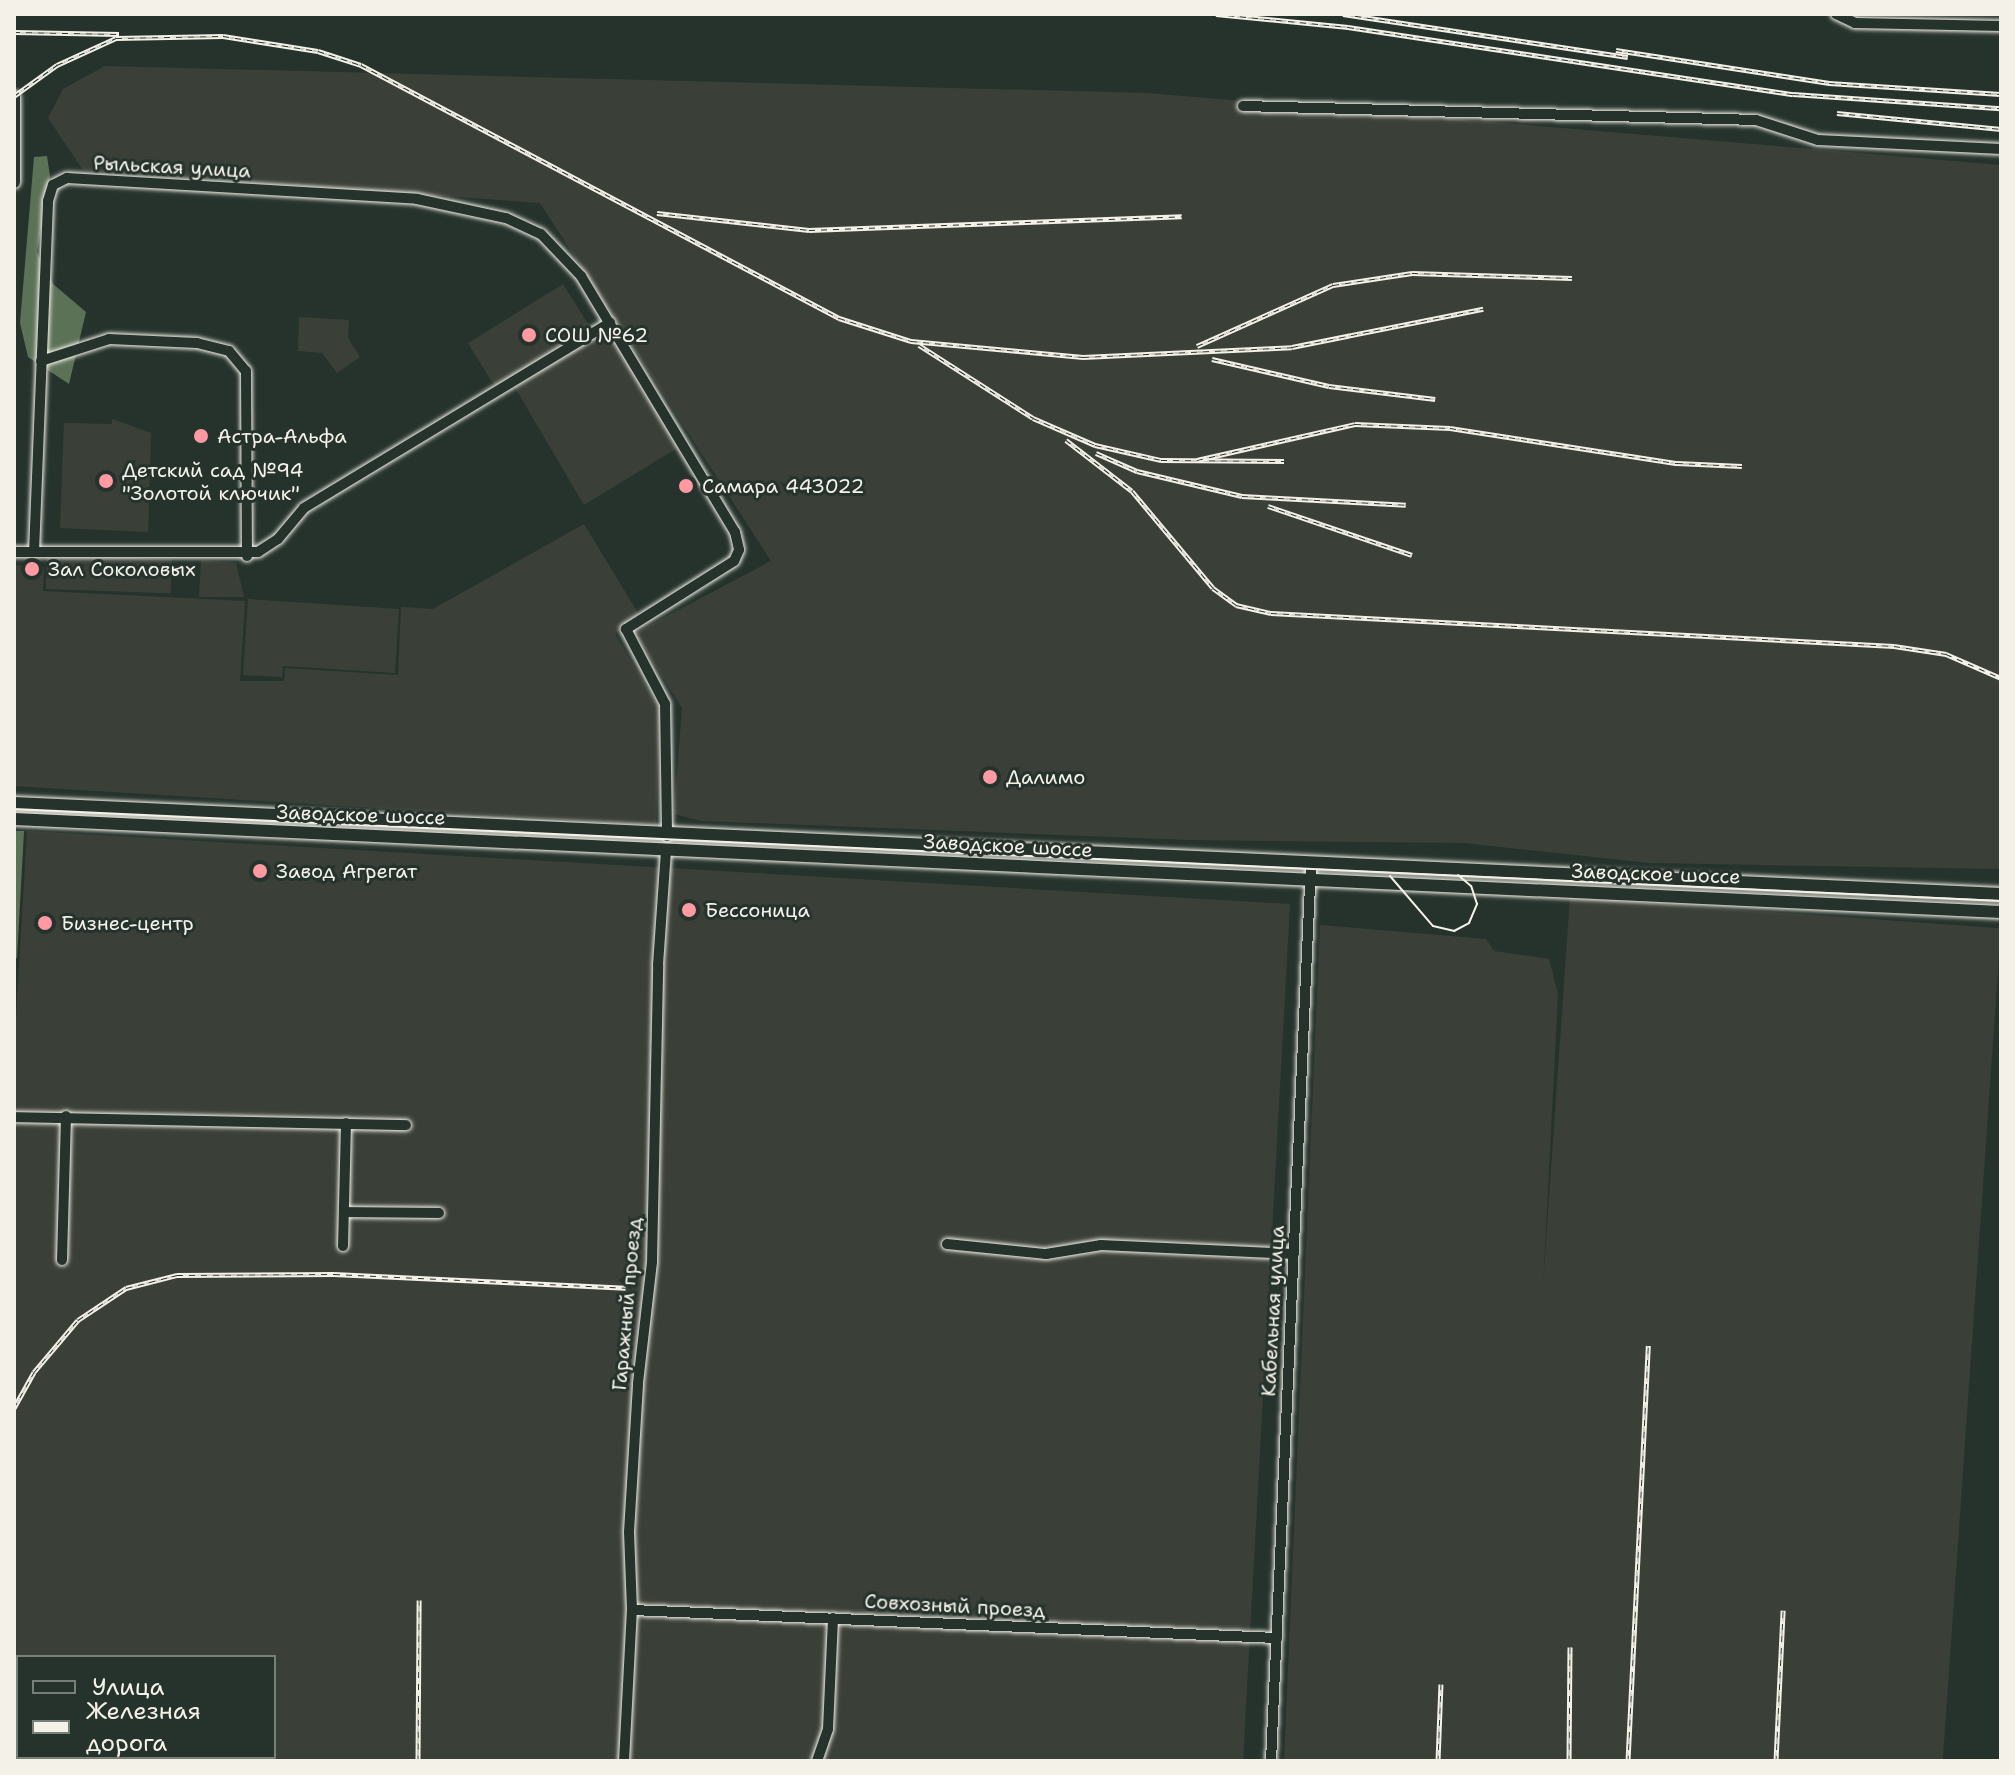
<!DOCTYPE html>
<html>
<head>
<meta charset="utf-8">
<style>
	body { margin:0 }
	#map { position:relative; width:2015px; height:1775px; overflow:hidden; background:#26332d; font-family:"Shantell Sans",sans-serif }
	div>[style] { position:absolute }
	.built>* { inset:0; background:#3a4038; transform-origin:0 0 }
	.green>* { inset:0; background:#5c7257 }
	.roads { filter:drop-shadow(0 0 2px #f4f1e8) drop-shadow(0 0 2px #f4f1e8) }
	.minor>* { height:10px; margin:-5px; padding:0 5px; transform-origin:5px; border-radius:5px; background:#26332d }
	.major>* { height:12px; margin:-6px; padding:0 6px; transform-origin:6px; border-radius:6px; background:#26332d }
	.tram>* { height:2px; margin:-1px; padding:0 1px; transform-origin:1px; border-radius:1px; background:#f4f1e8 }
	.rail>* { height:5px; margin-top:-2.5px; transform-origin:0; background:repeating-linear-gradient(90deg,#26332d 0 6px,#f4f1e8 0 12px); box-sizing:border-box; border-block:2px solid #f4f1e8 }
	.dots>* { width:22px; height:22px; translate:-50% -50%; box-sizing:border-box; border:4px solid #26332d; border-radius:50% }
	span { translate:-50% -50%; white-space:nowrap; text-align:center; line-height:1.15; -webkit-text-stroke:6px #26332d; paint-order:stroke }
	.street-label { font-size:20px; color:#f4f1e8 }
	.poi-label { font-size:20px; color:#f4f1e8 }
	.left { translate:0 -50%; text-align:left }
	.frame { position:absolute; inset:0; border:16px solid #f4f1e8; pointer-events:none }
	.legend { position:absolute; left:16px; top:1655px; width:260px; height:104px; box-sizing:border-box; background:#26332d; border:2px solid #787f78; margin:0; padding:10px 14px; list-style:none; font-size:24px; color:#f4f1e8 }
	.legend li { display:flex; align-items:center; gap:16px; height:40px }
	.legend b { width:40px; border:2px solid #787f78 }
</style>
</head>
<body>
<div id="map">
	<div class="built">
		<div style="clip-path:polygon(105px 66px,1147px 93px,2001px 165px,2001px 869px,1650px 863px,1464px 843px,1190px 840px,701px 821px,674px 814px,682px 708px,635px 633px,771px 561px,540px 203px,83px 170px,48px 118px,63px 89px)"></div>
		<div style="left:563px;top:284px;width:52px;height:112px;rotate:58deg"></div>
		<div style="clip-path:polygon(299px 317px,349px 320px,348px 338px,360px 357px,337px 373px,322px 353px,298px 351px)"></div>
		<div style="clip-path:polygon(601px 331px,612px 333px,679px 447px,584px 505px,514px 386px)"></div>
		<div style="clip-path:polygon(112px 419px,151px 433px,148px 532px,60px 528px,64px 423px,112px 424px)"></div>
		<div style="clip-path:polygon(584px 524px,638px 613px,615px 634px,659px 708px,656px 825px,14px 786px,14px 565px,44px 567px,43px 591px,245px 601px,240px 681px,284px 681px,285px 668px,398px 675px,401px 607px,433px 609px)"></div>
		<div style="left:47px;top:555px;width:125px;height:34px;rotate:2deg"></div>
		<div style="clip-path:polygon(201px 560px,236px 563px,244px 597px,199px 597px)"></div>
		<div style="clip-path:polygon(248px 599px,399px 609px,395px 673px,283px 666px,282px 677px,243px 675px)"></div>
		<div style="clip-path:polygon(evenodd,27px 831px,1290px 904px,1243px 1761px,14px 1761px,14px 1052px,27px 831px,18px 1657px,274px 1657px,274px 1757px,18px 1757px,18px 1657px)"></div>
		<div style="left:1570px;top:898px;width:432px;height:864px;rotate:4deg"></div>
		<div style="clip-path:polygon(1320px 925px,1486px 939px,1494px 951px,1549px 959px,1558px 994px,1519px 1761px,1284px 1761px)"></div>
	</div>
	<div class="green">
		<div style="clip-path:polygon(47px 156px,50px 176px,37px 252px,53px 284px,86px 312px,69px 384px,28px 357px,20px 323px,34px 157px)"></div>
		<div style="clip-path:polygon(14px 831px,24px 831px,17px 958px,14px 958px)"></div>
	</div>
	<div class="roads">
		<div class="minor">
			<div style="left:1836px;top:14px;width:21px;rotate:25deg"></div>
			<div style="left:1855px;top:23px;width:146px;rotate:1.2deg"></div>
			<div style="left:1243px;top:106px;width:513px;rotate:1.56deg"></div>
			<div style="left:1756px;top:120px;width:65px;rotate:17.9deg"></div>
			<div style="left:1818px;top:140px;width:183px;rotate:2.8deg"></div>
			<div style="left:41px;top:361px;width:71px;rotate:-17.9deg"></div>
			<div style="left:109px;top:339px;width:88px;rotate:2.6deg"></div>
			<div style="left:197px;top:343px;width:33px;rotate:14deg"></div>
			<div style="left:229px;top:351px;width:26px;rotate:50deg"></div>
			<div style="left:246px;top:371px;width:185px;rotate:89.7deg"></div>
			<div style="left:14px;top:552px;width:244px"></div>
			<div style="left:258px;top:552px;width:24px;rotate:-33deg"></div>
			<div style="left:278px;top:539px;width:40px;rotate:-50deg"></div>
			<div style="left:304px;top:508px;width:358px;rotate:-31.2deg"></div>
			<div style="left:34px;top:552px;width:351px;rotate:-87.7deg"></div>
			<div style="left:48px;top:201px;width:17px;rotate:-73deg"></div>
			<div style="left:53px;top:185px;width:16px;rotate:-27deg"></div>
			<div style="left:67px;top:178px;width:351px;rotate:3.4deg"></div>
			<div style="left:417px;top:199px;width:91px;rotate:12.1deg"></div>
			<div style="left:506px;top:218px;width:38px;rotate:25deg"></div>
			<div style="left:541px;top:234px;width:58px;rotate:46.4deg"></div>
			<div style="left:581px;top:276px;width:299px;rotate:59deg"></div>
			<div style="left:735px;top:532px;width:18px;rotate:77deg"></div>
			<div style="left:739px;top:550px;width:12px;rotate:114deg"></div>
			<div style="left:734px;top:561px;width:128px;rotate:147.8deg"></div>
			<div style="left:626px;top:629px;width:85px;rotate:62.5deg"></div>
			<div style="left:665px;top:704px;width:132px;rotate:89.1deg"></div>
			<div style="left:14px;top:1117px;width:392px;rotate:1.2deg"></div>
			<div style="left:344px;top:1212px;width:95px;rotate:0.6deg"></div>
			<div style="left:947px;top:1244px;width:100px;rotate:5.8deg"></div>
			<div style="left:1046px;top:1254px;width:56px;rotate:-9.3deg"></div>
			<div style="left:1101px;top:1245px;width:193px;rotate:2.7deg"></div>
			<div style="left:343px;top:1246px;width:123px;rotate:-88.6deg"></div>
			<div style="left:62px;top:1260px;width:144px;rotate:-88.4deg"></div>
			<div style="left:632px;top:1610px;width:646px;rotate:2.49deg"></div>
			<div style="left:624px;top:1761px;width:151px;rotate:-87deg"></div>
			<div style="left:632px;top:1610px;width:78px;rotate:-92.2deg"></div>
			<div style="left:629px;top:1532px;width:149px;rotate:-86.5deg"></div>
			<div style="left:638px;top:1383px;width:122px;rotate:-83.4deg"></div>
			<div style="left:652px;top:1262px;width:297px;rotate:-88.8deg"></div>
			<div style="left:658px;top:965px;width:115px;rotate:-86deg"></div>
			<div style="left:817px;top:1761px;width:34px;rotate:-71deg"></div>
			<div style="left:828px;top:1729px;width:111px;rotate:-87.4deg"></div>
			<div style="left:1271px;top:1761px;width:898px;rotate:-87.45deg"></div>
		</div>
		<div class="major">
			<div style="left:14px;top:97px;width:85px;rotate:90deg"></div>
			<div style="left:14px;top:803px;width:1989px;rotate:2.62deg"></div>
			<div style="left:14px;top:819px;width:1989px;rotate:2.68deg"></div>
		</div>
	</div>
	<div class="tram">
		<div style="left:14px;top:809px;width:1989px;rotate:2.65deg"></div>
		<div style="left:1390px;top:876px;width:66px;rotate:49.3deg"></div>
		<div style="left:1433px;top:926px;width:22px;rotate:13deg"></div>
		<div style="left:1454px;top:931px;width:17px;rotate:-28deg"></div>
		<div style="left:1469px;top:923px;width:21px;rotate:-67deg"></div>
		<div style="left:1477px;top:904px;width:19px;rotate:-108deg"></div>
		<div style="left:1471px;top:886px;width:17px;rotate:-140deg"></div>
	</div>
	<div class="rail">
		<div style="left:1216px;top:14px;width:133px;rotate:5.6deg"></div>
		<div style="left:1348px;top:27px;width:450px;rotate:8.6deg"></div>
		<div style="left:1793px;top:94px;width:208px;rotate:3.9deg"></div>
		<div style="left:1343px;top:14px;width:288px;rotate:8.6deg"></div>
		<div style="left:14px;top:32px;width:105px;rotate:1.1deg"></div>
		<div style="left:1616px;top:50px;width:216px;rotate:8.8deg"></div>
		<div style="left:1829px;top:83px;width:172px;rotate:3.7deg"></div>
		<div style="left:14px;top:96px;width:53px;rotate:-35.8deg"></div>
		<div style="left:57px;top:65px;width:65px;rotate:-24.6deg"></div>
		<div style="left:116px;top:38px;width:107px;rotate:-1.1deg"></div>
		<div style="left:223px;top:36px;width:96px;rotate:9deg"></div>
		<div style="left:318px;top:51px;width:45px;rotate:18deg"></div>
		<div style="left:361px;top:65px;width:541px;rotate:27.89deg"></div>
		<div style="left:839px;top:318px;width:76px;rotate:17.7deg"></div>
		<div style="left:911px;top:341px;width:173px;rotate:5.3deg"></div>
		<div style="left:1083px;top:357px;width:209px;rotate:-2.7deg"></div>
		<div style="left:1292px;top:347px;width:195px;rotate:-11.3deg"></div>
		<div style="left:1837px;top:113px;width:165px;rotate:5.6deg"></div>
		<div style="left:657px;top:213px;width:153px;rotate:6.4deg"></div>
		<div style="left:809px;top:230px;width:373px;rotate:-2.1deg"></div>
		<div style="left:919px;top:345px;width:135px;rotate:32.6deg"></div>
		<div style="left:1033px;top:418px;width:68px;rotate:23.5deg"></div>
		<div style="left:1095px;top:445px;width:68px;rotate:12.8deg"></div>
		<div style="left:1161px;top:460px;width:123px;rotate:0.5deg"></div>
		<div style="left:1197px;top:346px;width:149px;rotate:-24.2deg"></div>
		<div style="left:1333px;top:285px;width:80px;rotate:-8.6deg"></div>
		<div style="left:1412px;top:273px;width:160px;rotate:1.8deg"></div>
		<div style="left:1212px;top:359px;width:120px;rotate:13deg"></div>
		<div style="left:1329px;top:386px;width:107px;rotate:7deg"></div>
		<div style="left:1066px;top:440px;width:83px;rotate:37.7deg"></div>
		<div style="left:1132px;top:491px;width:126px;rotate:50.1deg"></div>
		<div style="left:1213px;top:588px;width:29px;rotate:36deg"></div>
		<div style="left:1236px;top:605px;width:36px;rotate:13deg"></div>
		<div style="left:1271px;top:613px;width:624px;rotate:3.03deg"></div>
		<div style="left:1894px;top:646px;width:53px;rotate:8.7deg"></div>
		<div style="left:1946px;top:654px;width:60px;rotate:23.6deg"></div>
		<div style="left:1096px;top:453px;width:45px;rotate:23.7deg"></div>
		<div style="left:1137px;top:471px;width:108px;rotate:13.4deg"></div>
		<div style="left:1242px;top:496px;width:164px;rotate:3.1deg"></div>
		<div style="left:1197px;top:460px;width:162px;rotate:-12.8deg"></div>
		<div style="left:1355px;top:424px;width:95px;rotate:2.4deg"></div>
		<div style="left:1450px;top:428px;width:230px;rotate:8.8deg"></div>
		<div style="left:1677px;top:463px;width:65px;rotate:2.6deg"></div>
		<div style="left:1268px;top:506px;width:152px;rotate:18.8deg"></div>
		<div style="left:14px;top:1408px;width:41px;rotate:-60.9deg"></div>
		<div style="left:34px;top:1372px;width:68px;rotate:-49.8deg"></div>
		<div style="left:78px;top:1320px;width:58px;rotate:-33.7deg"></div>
		<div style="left:126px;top:1288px;width:53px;rotate:-14.3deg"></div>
		<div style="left:177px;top:1275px;width:157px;rotate:-0.4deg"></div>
		<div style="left:334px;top:1274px;width:292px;rotate:2.7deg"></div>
		<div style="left:418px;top:1761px;width:161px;rotate:-89.6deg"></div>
		<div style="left:1438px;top:1761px;width:77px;rotate:-87.8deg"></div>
		<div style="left:1569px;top:1761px;width:114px;rotate:-89.5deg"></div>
		<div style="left:1628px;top:1761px;width:416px;rotate:-87.2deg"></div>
		<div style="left:1776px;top:1761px;width:151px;rotate:-87.3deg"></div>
	</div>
	<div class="dots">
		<div style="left:529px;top:335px;background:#ff9aa2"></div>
		<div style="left:201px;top:436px;background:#ff9aa2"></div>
		<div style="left:106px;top:481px;background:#ff9aa2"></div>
		<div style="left:686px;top:486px;background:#ff9aa2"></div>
		<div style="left:32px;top:569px;background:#ff9aa2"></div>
		<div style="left:990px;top:777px;background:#ff9aa2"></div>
		<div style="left:260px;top:871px;background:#ff9aa2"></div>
		<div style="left:689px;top:910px;background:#ff9aa2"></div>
		<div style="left:45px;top:923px;background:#ff9aa2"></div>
	</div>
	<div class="street-label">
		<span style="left:172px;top:167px;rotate:3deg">Рыльская улица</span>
		<span style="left:361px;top:815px;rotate:2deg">Заводское шоссе</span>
		<span style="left:1008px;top:846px;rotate:3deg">Заводское шоссе</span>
		<span style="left:1656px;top:874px;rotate:2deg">Заводское шоссе</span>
		<span style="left:627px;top:1304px;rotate:-85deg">Гаражный проезд</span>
		<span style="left:1273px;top:1311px;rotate:-87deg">Кабельная улица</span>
		<span style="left:955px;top:1606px;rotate:3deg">Совхозный проезд</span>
	</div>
	<div class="poi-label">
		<span class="left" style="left:545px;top:335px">СОШ №62</span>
		<span class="left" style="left:217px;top:436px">Астра-Альфа</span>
		<span class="left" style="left:122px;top:482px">Детский сад №94<br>"Золотой ключик"</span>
		<span class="left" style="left:702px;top:486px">Самара 443022</span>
		<span class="left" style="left:48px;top:569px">Зал Соколовых</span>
		<span class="left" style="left:1006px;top:777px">Далимо</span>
		<span class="left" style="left:276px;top:871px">Завод Агрегат</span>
		<span class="left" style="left:705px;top:910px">Бессоница</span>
		<span class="left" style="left:61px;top:923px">Бизнес-центр</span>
	</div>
	<div class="frame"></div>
	<ul class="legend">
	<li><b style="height:10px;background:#26332d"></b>Улица</li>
	<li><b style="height:10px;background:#f4f1e8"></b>Железная дорога</li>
	</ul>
</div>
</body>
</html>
